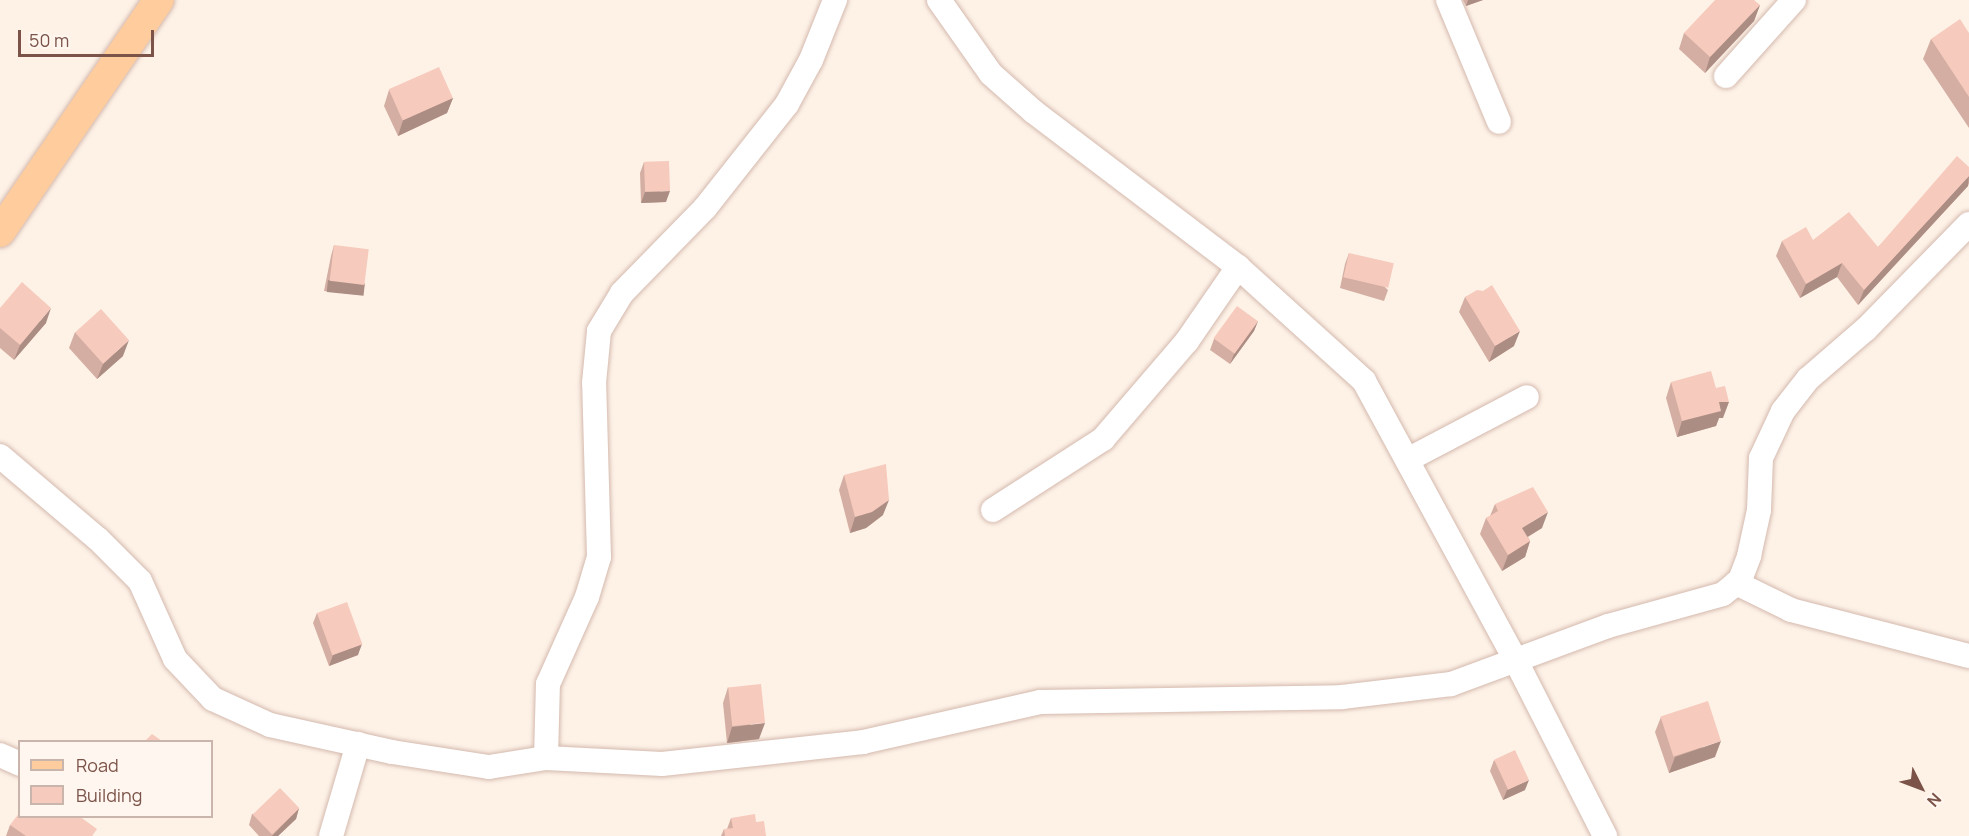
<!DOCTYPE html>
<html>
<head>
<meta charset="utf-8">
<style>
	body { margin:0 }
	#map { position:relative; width:1969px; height:836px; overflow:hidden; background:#fef2e7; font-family:Manrope,sans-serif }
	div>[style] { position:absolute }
	.roads { filter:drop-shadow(0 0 2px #d4b9ae) drop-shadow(0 0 2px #d4b9ae) }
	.minor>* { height:24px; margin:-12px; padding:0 12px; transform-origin:12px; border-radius:12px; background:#fff }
	.major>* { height:30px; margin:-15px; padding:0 15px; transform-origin:15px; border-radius:15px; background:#ffcc9d }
	.wall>* { inset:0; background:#d4aea2 }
	.shaded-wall>* { inset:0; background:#ac8d84; transform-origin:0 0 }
	.building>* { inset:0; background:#f6cabc; transform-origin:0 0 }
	span { translate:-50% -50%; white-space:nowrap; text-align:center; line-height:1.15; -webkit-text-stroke:4.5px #fff6ef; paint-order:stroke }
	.legend { position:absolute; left:18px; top:740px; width:195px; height:78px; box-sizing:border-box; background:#fff6ef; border:2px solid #cab5ac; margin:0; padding:8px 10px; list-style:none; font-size:18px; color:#7b5348 }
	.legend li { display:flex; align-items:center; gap:12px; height:30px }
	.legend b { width:30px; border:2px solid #cab5ac }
	.north { position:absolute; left:1891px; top:758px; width:60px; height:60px; -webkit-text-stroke:4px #fff6ef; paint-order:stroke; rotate:132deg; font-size:16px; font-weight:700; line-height:24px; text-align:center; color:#7b5348 }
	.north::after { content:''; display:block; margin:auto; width:21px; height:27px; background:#7b5348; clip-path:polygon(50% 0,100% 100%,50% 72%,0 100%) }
	.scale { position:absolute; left:18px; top:30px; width:136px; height:27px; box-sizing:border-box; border:3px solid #7b5348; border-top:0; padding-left:8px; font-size:18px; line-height:21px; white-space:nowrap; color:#7b5348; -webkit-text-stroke:4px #fff6ef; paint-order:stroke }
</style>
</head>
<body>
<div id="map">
	<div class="roads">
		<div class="minor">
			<div style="left:939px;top:0;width:90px;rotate:54.9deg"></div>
			<div style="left:991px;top:74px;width:57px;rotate:41.5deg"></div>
			<div style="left:1034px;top:112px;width:256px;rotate:37.2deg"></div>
			<div style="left:1238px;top:267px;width:170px;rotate:42.1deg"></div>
			<div style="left:1364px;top:381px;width:325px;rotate:61.5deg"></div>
			<div style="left:1519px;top:667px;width:190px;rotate:63deg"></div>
			<div style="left:1448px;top:0;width:132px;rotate:67.3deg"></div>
			<div style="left:1726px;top:76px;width:102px;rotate:-48.2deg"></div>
			<div style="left:0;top:456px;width:128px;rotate:40.3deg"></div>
			<div style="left:98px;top:539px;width:59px;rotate:45deg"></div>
			<div style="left:140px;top:581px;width:85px;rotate:65.8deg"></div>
			<div style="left:175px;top:659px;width:55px;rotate:46.5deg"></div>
			<div style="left:213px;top:699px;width:63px;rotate:24.5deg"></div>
			<div style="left:270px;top:725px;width:125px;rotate:12.5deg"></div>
			<div style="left:392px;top:752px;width:98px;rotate:8.8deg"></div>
			<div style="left:489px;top:767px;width:58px;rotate:-9deg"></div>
			<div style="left:546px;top:758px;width:116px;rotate:3deg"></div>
			<div style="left:662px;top:764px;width:202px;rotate:-6.2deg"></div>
			<div style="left:863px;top:742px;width:181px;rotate:-12.7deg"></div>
			<div style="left:1040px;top:702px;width:302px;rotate:-0.9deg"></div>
			<div style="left:1342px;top:697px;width:110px;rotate:-6.8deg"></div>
			<div style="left:1451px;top:684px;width:167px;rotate:-20.3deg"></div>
			<div style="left:1608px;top:626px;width:119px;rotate:-15.5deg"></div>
			<div style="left:1723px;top:594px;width:22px;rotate:-39deg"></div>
			<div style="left:1740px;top:580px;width:26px;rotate:-69deg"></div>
			<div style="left:1749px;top:556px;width:47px;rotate:-77.7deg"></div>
			<div style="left:1759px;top:510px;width:52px;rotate:-87.8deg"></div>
			<div style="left:1761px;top:458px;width:52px;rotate:-64.9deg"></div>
			<div style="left:1783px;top:411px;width:41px;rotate:-52deg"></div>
			<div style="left:1808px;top:379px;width:77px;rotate:-40.8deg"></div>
			<div style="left:1866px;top:329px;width:147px;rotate:-45.6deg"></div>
			<div style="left:1409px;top:459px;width:133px;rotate:-27.7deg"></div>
			<div style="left:993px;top:510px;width:131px;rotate:-32.8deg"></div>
			<div style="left:1103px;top:439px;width:129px;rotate:-49.4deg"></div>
			<div style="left:1187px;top:341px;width:90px;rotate:-55.4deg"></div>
			<div style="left:1736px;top:583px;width:61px;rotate:26.1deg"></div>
			<div style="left:1791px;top:610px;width:184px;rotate:14.5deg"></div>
			<div style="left:0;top:755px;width:22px;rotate:24deg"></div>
			<div style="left:546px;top:758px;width:74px;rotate:-88.5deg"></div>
			<div style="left:548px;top:684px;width:95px;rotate:-65.9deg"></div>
			<div style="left:587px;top:597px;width:42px;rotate:-73.3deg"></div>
			<div style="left:599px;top:557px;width:174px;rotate:-91.6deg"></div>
			<div style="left:594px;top:383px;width:52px;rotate:-84.5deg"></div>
			<div style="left:599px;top:331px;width:44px;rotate:-58.8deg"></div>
			<div style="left:622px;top:293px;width:119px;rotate:-45.7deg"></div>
			<div style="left:705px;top:208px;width:132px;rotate:-51.7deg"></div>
			<div style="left:787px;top:104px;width:50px;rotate:-61.4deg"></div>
			<div style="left:811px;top:60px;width:65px;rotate:-68.2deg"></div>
			<div style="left:331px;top:836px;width:96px;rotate:-73.6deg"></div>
		</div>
		<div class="major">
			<div style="left:0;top:232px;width:281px;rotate:-55.6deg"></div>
		</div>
	</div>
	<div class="wall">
		<div style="clip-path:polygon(1463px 0,1483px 0,1466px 6px)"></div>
		<div style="clip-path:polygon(1760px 5px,1754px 21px,1705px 73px,1679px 49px,1684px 33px)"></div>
		<div style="clip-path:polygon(1969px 33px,1969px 128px,1923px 59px,1931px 39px)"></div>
		<div style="clip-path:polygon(389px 90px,453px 98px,447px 113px,398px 136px,384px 106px)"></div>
		<div style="clip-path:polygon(644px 162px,666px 202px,641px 203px,640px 173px)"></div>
		<div style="clip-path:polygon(1969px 167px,1969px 183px,1968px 186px,1858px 305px,1837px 277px,1800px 298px,1776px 256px,1782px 241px,1813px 240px,1878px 247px)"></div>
		<div style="clip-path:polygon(334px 245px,365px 284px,361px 295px,324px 291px,331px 256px)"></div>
		<div style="clip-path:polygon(1349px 253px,1388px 290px,1384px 301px,1340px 288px,1345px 264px)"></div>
		<div style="clip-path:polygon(1483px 291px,1514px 346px,1489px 362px,1459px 312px,1465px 297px)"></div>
		<div style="clip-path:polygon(0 308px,46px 323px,14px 360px,0 348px)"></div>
		<div style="clip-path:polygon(1258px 321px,1254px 331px,1230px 364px,1210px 350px,1214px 339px)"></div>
		<div style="clip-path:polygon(75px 332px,123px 356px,97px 379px,69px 348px)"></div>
		<div style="clip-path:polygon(1671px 382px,1723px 418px,1719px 418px,1716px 426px,1677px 437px,1666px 398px)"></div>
		<div style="clip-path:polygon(844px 475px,883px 515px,866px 528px,850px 533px,839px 490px)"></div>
		<div style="clip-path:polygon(1495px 504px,1542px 528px,1528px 537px,1530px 541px,1525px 557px,1502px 571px,1480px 534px,1486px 518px,1490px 516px)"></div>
		<div style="clip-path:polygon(317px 613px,358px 655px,329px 666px,313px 623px)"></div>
		<div style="clip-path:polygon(728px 687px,759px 739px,727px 743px,723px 703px)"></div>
		<div style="clip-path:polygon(1661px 717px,1715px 757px,1669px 773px,1655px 732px)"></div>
		<div style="clip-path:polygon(1494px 760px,1525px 790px,1503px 800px,1490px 771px)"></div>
		<div style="clip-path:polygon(299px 808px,296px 819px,278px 836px,259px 836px,249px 825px,252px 814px)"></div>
		<div style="clip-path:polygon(731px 818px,756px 822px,766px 836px,721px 836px,724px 829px,727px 829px)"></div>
		<div style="clip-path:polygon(10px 825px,94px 836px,6px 836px)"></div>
	</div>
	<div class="shaded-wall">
		<div style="clip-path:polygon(1468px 0,1483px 0,1466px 6px)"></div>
		<div style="clip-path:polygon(1760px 5px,1754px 21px,1705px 73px,1710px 57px)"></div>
		<div style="clip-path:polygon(453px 98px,447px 113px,398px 136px,403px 120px)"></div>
		<div style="clip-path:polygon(1969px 176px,1968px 186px,1858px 305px,1864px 290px)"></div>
		<div style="clip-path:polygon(670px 191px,666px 202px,641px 203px,645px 192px)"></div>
		<div style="clip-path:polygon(1842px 263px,1837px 277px,1800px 298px,1806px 284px)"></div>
		<div style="left:328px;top:280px;width:37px;height:12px;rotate:6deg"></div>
		<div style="clip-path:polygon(51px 308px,46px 323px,14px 360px,20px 345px)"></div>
		<div style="clip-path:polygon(1258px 321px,1254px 331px,1230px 364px,1234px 354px)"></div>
		<div style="clip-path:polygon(1520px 331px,1514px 346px,1489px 362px,1495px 346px)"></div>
		<div style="clip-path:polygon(129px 340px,123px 356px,97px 379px,103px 364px)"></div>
		<div style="clip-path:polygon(1719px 402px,1729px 402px,1723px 418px,1719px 418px,1716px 426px,1677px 437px,1682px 421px)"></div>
		<div style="clip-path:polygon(889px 500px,883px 515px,866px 528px,850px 533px,855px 517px)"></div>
		<div style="clip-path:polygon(1548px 512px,1542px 528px,1517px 543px,1522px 528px)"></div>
		<div style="clip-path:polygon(1530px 541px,1525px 557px,1502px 571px,1508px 555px)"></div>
		<div style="clip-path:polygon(362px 644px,358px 655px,329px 666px,333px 655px)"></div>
		<div style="clip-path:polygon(765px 723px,759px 739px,727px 743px,732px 727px)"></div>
		<div style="clip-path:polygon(1721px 741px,1715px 757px,1669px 773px,1675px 757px)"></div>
		<div style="clip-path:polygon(1529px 780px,1525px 790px,1503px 800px,1507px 790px)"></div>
		<div style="clip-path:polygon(299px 808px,296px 819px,278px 836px,272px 836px)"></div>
	</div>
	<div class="building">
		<div style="clip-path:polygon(1715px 0,1754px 0,1760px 5px,1710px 57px,1684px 33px)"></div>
		<div style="clip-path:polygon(1960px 19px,1969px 33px,1969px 97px,1931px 39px)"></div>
		<div style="left:439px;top:67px;width:34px;height:55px;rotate:66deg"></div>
		<div style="clip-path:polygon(1957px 156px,1969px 167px,1969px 176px,1864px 290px,1842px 263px,1806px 284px,1782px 241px,1806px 227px,1813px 240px,1849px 212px,1878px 247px)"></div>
		<div style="left:669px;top:161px;width:30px;height:25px;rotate:88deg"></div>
		<div style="left:334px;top:245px;width:35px;height:36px;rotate:7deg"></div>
		<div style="left:1349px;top:253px;width:46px;height:25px;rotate:13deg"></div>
		<div style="clip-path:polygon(22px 282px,51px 308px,20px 345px,0 328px,0 308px)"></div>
		<div style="clip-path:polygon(1492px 285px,1520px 331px,1495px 346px,1465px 297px,1477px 290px,1483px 291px)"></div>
		<div style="left:1237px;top:306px;width:26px;height:40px;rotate:36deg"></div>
		<div style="left:101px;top:309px;width:42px;height:35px;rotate:48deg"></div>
		<div style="clip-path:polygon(1711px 371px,1716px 388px,1725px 386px,1729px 402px,1719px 402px,1721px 411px,1682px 421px,1671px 382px)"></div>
		<div style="clip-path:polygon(886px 464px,889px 500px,872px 512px,855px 517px,844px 475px)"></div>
		<div style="clip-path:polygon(1533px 487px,1548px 512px,1522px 528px,1530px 541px,1508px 555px,1486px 518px,1498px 511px,1495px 504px)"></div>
		<div style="left:347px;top:602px;width:45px;height:32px;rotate:70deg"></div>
		<div style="left:761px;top:684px;width:39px;height:33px;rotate:84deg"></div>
		<div style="left:1708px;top:701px;width:42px;height:50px;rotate:72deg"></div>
		<div style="clip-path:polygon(152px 734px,162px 741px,145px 741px)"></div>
		<div style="left:1515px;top:750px;width:33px;height:23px;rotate:65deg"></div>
		<div style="left:280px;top:788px;width:28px;height:38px;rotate:46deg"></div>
		<div style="clip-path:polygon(20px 812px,20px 816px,79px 816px,97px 829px,92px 836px,26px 836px,10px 825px)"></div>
		<div style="clip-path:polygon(755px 814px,756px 822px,764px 821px,766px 836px,725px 836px,724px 829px,733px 828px,731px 818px)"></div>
	</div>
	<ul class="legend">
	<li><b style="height:8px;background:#ffcc9d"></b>Road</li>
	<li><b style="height:16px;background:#f6cabc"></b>Building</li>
	</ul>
	<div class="north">N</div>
	<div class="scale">50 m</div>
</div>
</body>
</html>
